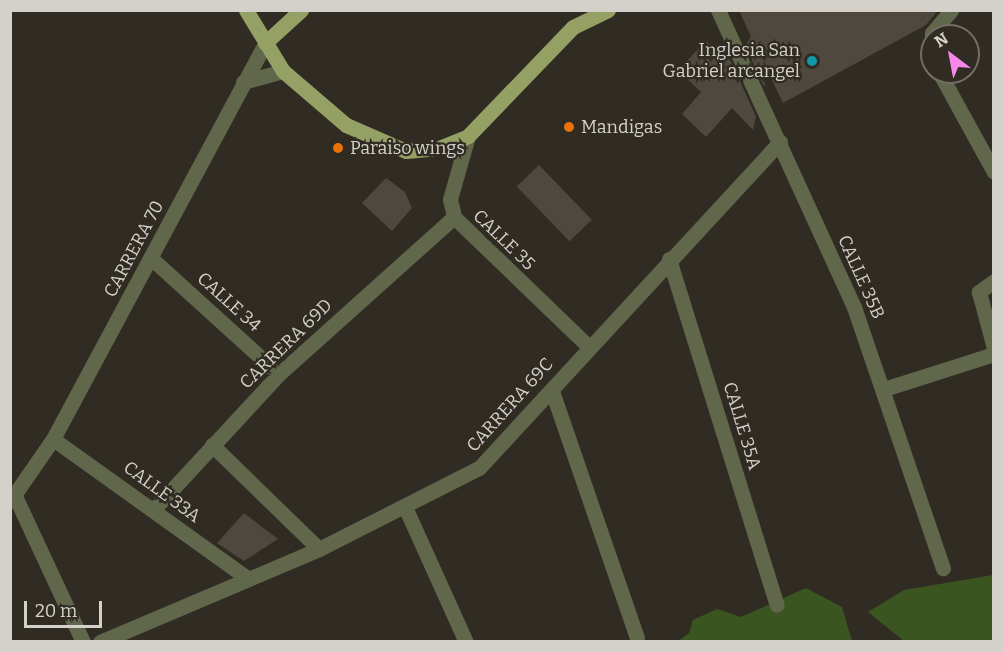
<!DOCTYPE html>
<html>
<head>
<meta charset="utf-8">
<style>
	body { margin:0 }
	#map { position:relative; width:1004px; height:652px; overflow:hidden; background:#312c23; font-family:Bitter,serif }
	div>[style] { position:absolute }
	.green>* { inset:0; background:#3a551f }
	.building>* { inset:0; background:#4e483e; transform-origin:0 0 }
	.minor>* { height:15px; margin:-7.5px; padding:0 7.5px; transform-origin:7.5px; border-radius:7.5px; background:#61674b }
	.major>* { height:15px; margin:-7.5px; padding:0 7.5px; transform-origin:7.5px; border-radius:7.5px; background:#95a065 }
	.dots>* { width:16px; height:16px; translate:-50% -50%; box-sizing:border-box; border:3px solid #312c23; border-radius:50% }
	span { translate:-50% -50%; white-space:nowrap; text-align:center; line-height:1.15; -webkit-text-stroke:4.5px #312c23; paint-order:stroke }
	.poi-label { font-size:18px; color:#d4d1cb }
	.right { translate:-100% -50%; text-align:right }
	.left { translate:0 -50%; text-align:left }
	.street-label { font-size:18px; color:#d4d1cb }
	.frame { position:absolute; inset:0; border:12px solid #d4d1cb; pointer-events:none }
	.north { position:absolute; left:920px; top:24px; width:60px; height:60px; box-sizing:border-box; background:#312c23; border:2px solid #726e66; border-radius:50%; rotate:328deg; font-size:16px; font-weight:700; line-height:24px; text-align:center; color:#d4d1cb }
	.north::after { content:''; display:block; margin:auto; width:21px; height:27px; background:#f788eb; clip-path:polygon(50% 0,100% 100%,50% 72%,0 100%) }
	.scale { position:absolute; left:24px; top:601px; width:78px; height:27px; box-sizing:border-box; border:3px solid #d4d1cb; border-top:0; padding-left:8px; font-size:18px; line-height:21px; white-space:nowrap; color:#d4d1cb; -webkit-text-stroke:4px #312c23; paint-order:stroke }
</style>
</head>
<body>
<div id="map">
	<div class="green">
		<div style="clip-path:polygon(993px 575px,993px 641px,904px 641px,868px 612px,904px 590px)"></div>
		<div style="clip-path:polygon(806px 588px,842px 607px,852px 641px,677px 642px,689px 633px,693px 620px,717px 609px,741px 617px)"></div>
	</div>
	<div class="building">
		<div style="clip-path:polygon(739px 10px,938px 10px,926px 25px,783px 103px,768px 72px,764px 87px,745px 45px,751px 37px)"></div>
		<div style="clip-path:polygon(706px 41px,731px 61px,756px 117px,753px 130px,732px 108px,706px 137px,682px 114px,701px 92px,678px 70px)"></div>
		<div style="left:539px;top:165px;width:76px;height:31px;rotate:46deg"></div>
		<div style="clip-path:polygon(386px 178px,405px 192px,412px 208px,392px 231px,362px 203px)"></div>
		<div style="clip-path:polygon(244px 513px,278px 539px,244px 561px,217px 543px)"></div>
	</div>
	<div class="minor">
		<div style="left:718px;top:10px;width:327px;rotate:65.4deg"></div>
		<div style="left:854px;top:307px;width:276px;rotate:71.2deg"></div>
		<div style="left:932px;top:55px;width:22px;rotate:-90deg"></div>
		<div style="left:932px;top:33px;width:30px;rotate:-50deg"></div>
		<div style="left:939px;top:72px;width:114px;rotate:61.2deg"></div>
		<div style="left:243px;top:82px;width:41px;rotate:-15.4deg"></div>
		<div style="left:468px;top:136px;width:66px;rotate:105.9deg"></div>
		<div style="left:450px;top:199px;width:18px;rotate:77deg"></div>
		<div style="left:454px;top:217px;width:185px;rotate:43.9deg"></div>
		<div style="left:152px;top:259px;width:171px;rotate:42.2deg"></div>
		<div style="left:669px;top:259px;width:362px;rotate:72.7deg"></div>
		<div style="left:994px;top:281px;width:19px;rotate:144deg"></div>
		<div style="left:979px;top:292px;width:58px;rotate:75deg"></div>
		<div style="left:884px;top:389px;width:115px;rotate:-17.7deg"></div>
		<div style="left:552px;top:391px;width:261px;rotate:71deg"></div>
		<div style="left:53px;top:439px;width:239px;rotate:35.6deg"></div>
		<div style="left:212px;top:445px;width:149px;rotate:44.2deg"></div>
		<div style="left:14px;top:494px;width:163px;rotate:65deg"></div>
		<div style="left:10px;top:501px;width:75px;rotate:-55.3deg"></div>
		<div style="left:53px;top:439px;width:449px;rotate:-61.8deg"></div>
		<div style="left:405px;top:507px;width:148px;rotate:65.7deg"></div>
		<div style="left:154px;top:509px;width:184px;rotate:-47.2deg"></div>
		<div style="left:279px;top:374px;width:235px;rotate:-41.9deg"></div>
		<div style="left:100px;top:642px;width:238px;rotate:-23deg"></div>
		<div style="left:319px;top:549px;width:179px;rotate:-26.9deg"></div>
		<div style="left:479px;top:468px;width:444px;rotate:-47.3deg"></div>
	</div>
	<div class="major">
		<div style="left:246px;top:10px;width:71px;rotate:58.8deg"></div>
		<div style="left:283px;top:71px;width:83px;rotate:40.6deg"></div>
		<div style="left:346px;top:125px;width:65px;rotate:23.4deg"></div>
		<div style="left:406px;top:151px;width:33px;rotate:-5deg"></div>
		<div style="left:439px;top:148px;width:31px;rotate:-22deg"></div>
		<div style="left:468px;top:136px;width:151px;rotate:-46.1deg"></div>
		<div style="left:573px;top:27px;width:39px;rotate:-26deg"></div>
		<div style="left:265px;top:43px;width:49px;rotate:-42.5deg"></div>
	</div>
	<div class="dots">
		<div style="left:812px;top:61px;background:#0f9aa8"></div>
		<div style="left:569px;top:127px;background:#e8710a"></div>
		<div style="left:338px;top:148px;background:#e8710a"></div>
	</div>
	<div class="poi-label">
		<span class="right" style="left:800px;top:61px">Inglesia San<br>Gabriel arcangel</span>
		<span class="left" style="left:581px;top:127px">Mandigas</span>
		<span class="left" style="left:350px;top:148px">Paraiso wings</span>
	</div>
	<div class="street-label">
		<span style="left:504px;top:240px;rotate:44deg">CALLE 35</span>
		<span style="left:134px;top:249px;rotate:-62deg">CARRERA 70</span>
		<span style="left:861px;top:277px;rotate:66deg">CALLE 35B</span>
		<span style="left:229px;top:302px;rotate:42deg">CALLE 34</span>
		<span style="left:286px;top:344px;rotate:-44deg">CARRERA 69D</span>
		<span style="left:510px;top:405px;rotate:-48deg">CARRERA 69C</span>
		<span style="left:742px;top:426px;rotate:73deg">CALLE 35A</span>
		<span style="left:162px;top:492px;rotate:36deg">CALLE 33A</span>
	</div>
	<div class="frame"></div>
	<div class="north">N</div>
	<div class="scale">20 m</div>
</div>
</body>
</html>
